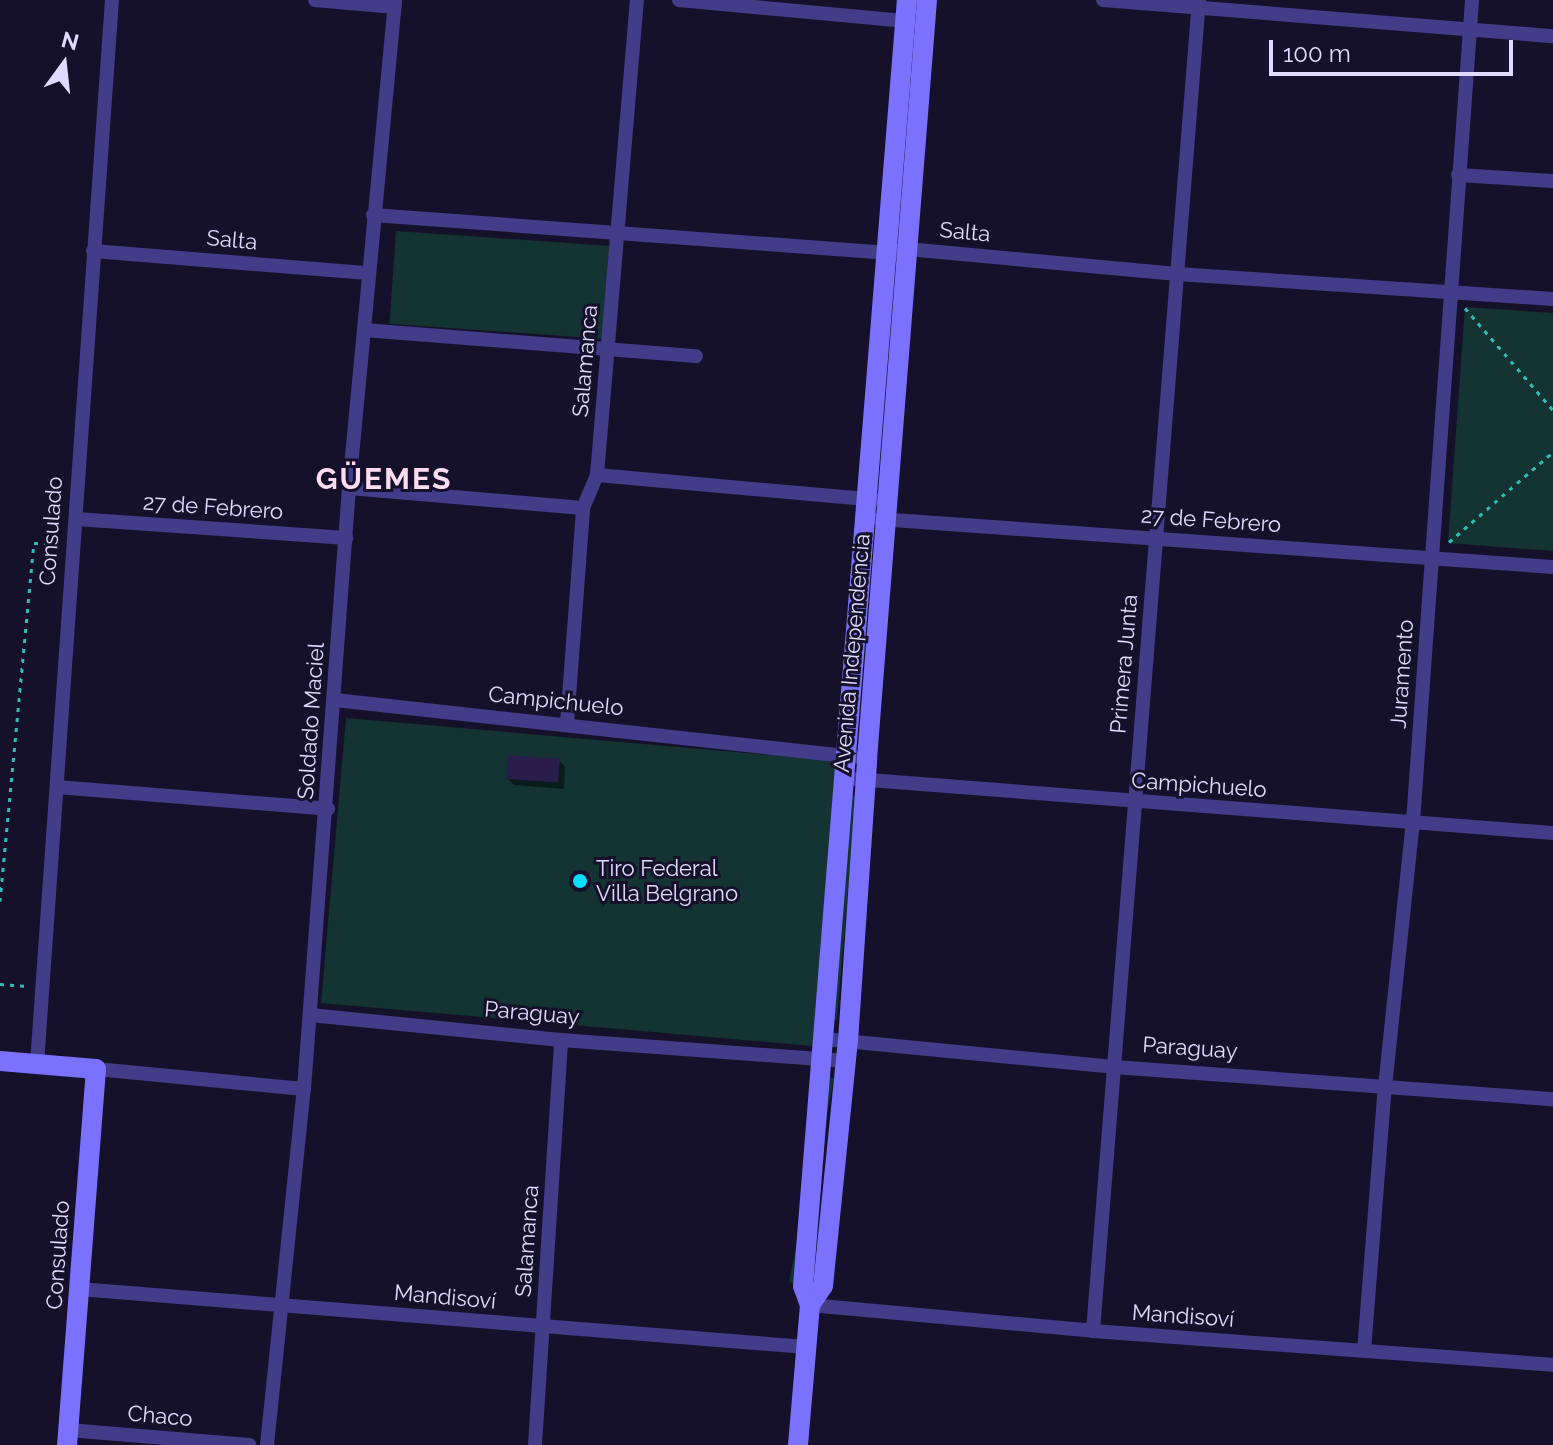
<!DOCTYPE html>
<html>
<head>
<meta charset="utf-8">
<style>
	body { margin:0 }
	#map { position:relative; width:1553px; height:1445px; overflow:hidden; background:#16112a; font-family:Raleway,sans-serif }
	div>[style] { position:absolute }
	.green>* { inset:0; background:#143434; transform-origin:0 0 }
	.shadow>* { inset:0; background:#0007 }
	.building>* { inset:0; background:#281d4b; transform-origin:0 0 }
	.path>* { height:3px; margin-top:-1.5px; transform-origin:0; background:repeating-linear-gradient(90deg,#30bcb9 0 4px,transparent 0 10px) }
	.street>* { height:14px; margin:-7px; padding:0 7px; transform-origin:7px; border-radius:7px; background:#423c89 }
	.secondary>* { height:20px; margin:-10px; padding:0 10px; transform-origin:10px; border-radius:10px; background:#7a71ff }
	.dots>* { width:22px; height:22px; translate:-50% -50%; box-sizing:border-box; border:4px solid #16112a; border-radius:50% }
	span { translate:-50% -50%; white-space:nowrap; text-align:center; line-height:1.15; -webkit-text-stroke:6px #16112a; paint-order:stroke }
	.street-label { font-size:22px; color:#e0daff }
	.poi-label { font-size:22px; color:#e0daff }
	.left { translate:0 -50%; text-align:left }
	.district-label { font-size:30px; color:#ffdcf1; font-weight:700; letter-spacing:2px }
	.north { position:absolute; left:24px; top:24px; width:80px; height:80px; -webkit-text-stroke:6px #16112a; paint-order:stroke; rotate:15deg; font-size:22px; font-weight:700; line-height:32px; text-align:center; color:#e0daff }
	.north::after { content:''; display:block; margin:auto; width:28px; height:36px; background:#e0daff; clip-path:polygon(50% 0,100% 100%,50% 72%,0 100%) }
	.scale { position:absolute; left:1269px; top:40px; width:244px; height:36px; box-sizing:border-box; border:4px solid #e0daff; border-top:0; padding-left:10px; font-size:24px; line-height:28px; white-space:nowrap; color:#e0daff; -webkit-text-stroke:6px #16112a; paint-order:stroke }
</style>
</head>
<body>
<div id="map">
	<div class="green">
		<div style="left:396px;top:231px;width:214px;height:93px;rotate:4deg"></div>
		<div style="clip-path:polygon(1465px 307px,1553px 313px,1553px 551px,1448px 543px)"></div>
		<div style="left:346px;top:718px;width:494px;height:286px;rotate:5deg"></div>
		<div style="clip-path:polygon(852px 795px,856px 796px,837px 1020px,832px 1020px)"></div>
		<div style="left:829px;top:1077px;width:5px;height:209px;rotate:11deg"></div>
	</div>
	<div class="shadow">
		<div style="clip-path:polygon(560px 761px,565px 767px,564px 789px,514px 785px,508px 779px)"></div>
	</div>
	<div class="building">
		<div style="left:508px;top:755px;width:52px;height:24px;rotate:4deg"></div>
	</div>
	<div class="path">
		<div style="left:1465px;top:308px;width:135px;rotate:49.2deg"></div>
		<div style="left:1449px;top:542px;width:138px;rotate:-40.9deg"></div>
		<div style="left:0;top:901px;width:360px;rotate:-84.6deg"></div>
		<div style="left:34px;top:543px;width:24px;rotate:2deg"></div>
		<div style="left:0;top:984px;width:27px;rotate:4deg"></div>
	</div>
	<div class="street">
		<div style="left:315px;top:0;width:80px;rotate:5deg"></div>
		<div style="left:679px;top:0;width:226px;rotate:5.3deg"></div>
		<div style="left:1103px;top:0;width:451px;rotate:4.6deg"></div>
		<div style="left:1458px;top:175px;width:95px;rotate:3.6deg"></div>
		<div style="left:373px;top:215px;width:517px;rotate:4.21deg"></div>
		<div style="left:889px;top:253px;width:18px;rotate:-13deg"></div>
		<div style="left:907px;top:249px;width:271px;rotate:5.3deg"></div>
		<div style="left:1177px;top:274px;width:377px;rotate:3.8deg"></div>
		<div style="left:93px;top:251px;width:276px;rotate:4.6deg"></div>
		<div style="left:364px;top:330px;width:333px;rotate:4.5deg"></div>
		<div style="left:597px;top:475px;width:279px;rotate:5.1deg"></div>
		<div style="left:349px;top:488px;width:235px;rotate:4.9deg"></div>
		<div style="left:76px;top:519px;width:271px;rotate:4deg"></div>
		<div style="left:879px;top:519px;width:676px;rotate:4.07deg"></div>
		<div style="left:335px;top:700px;width:523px;rotate:6.26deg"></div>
		<div style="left:567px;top:723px;width:216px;rotate:-85.7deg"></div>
		<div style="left:583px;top:508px;width:36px;rotate:-67deg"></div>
		<div style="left:597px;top:475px;width:477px;rotate:-85.2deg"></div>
		<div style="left:843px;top:778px;width:712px;rotate:4.43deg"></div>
		<div style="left:57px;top:787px;width:272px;rotate:4.6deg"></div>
		<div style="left:310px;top:1015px;width:252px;rotate:5.7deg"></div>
		<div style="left:561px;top:1040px;width:286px;rotate:4.2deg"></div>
		<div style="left:824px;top:1039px;width:291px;rotate:5.5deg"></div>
		<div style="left:1114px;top:1067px;width:440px;rotate:4.2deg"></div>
		<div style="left:37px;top:1064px;width:1067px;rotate:-85.97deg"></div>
		<div style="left:96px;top:1069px;width:209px;rotate:5.5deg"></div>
		<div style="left:79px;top:1289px;width:729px;rotate:4.56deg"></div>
		<div style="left:810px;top:1305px;width:284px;rotate:5.2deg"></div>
		<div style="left:1093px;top:1331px;width:461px;rotate:4.2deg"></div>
		<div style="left:1093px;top:1331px;width:1335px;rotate:-85.45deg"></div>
		<div style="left:1364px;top:1351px;width:265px;rotate:-85.5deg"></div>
		<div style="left:1385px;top:1087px;width:266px;rotate:-84deg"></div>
		<div style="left:1413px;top:822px;width:824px;rotate:-85.89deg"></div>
		<div style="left:68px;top:1430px;width:182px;rotate:4.7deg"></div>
		<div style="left:267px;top:1445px;width:358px;rotate:-84.1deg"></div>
		<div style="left:304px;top:1089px;width:603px;rotate:-85.72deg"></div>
		<div style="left:349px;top:488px;width:490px;rotate:-84.6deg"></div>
		<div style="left:535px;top:1445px;width:406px;rotate:-86.3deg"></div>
	</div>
	<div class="secondary">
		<div style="left:0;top:1061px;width:96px;rotate:4.8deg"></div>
		<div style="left:96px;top:1069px;width:377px;rotate:94.4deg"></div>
		<div style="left:810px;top:1305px;width:23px;rotate:-56deg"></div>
		<div style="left:823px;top:1286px;width:246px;rotate:-84.2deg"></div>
		<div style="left:848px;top:1041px;width:283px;rotate:-86.1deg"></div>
		<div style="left:867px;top:759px;width:761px;rotate:-85.48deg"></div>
		<div style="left:798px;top:1445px;width:141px;rotate:-85.1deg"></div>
		<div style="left:810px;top:1305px;width:20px;rotate:-110deg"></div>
		<div style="left:803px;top:1286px;width:1290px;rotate:-85.38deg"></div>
	</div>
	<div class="dots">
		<div style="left:580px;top:881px;background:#06dcfe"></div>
	</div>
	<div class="street-label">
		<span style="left:965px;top:232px;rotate:5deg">Salta</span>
		<span style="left:232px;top:240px;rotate:5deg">Salta</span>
		<span style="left:585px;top:361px;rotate:-85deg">Salamanca</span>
		<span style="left:213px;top:507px;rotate:4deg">27 de Febrero</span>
		<span style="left:1211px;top:520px;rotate:4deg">27 de Febrero</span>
		<span style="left:51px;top:531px;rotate:-86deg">Consulado</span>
		<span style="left:852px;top:653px;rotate:-85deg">Avenida Independencia</span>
		<span style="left:1124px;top:664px;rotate:-85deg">Primera Junta</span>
		<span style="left:1402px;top:674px;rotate:-86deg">Juramento</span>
		<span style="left:556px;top:701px;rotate:6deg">Campichuelo</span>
		<span style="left:311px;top:721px;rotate:-86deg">Soldado Maciel</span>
		<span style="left:1199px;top:785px;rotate:4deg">Campichuelo</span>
		<span style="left:532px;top:1013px;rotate:5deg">Paraguay</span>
		<span style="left:1190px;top:1048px;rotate:4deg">Paraguay</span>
		<span style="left:527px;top:1241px;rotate:-86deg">Salamanca</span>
		<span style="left:58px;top:1255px;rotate:-86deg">Consulado</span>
		<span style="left:445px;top:1297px;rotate:5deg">Mandisoví</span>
		<span style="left:1183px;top:1316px;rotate:4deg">Mandisoví</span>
		<span style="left:160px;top:1416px;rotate:5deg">Chaco</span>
	</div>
	<div class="poi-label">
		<span class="left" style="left:596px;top:881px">Tiro Federal<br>Villa Belgrano</span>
	</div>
	<div class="district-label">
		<span style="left:384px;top:479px">GÜEMES</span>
	</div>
	<div class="north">N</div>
	<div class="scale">100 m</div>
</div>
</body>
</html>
